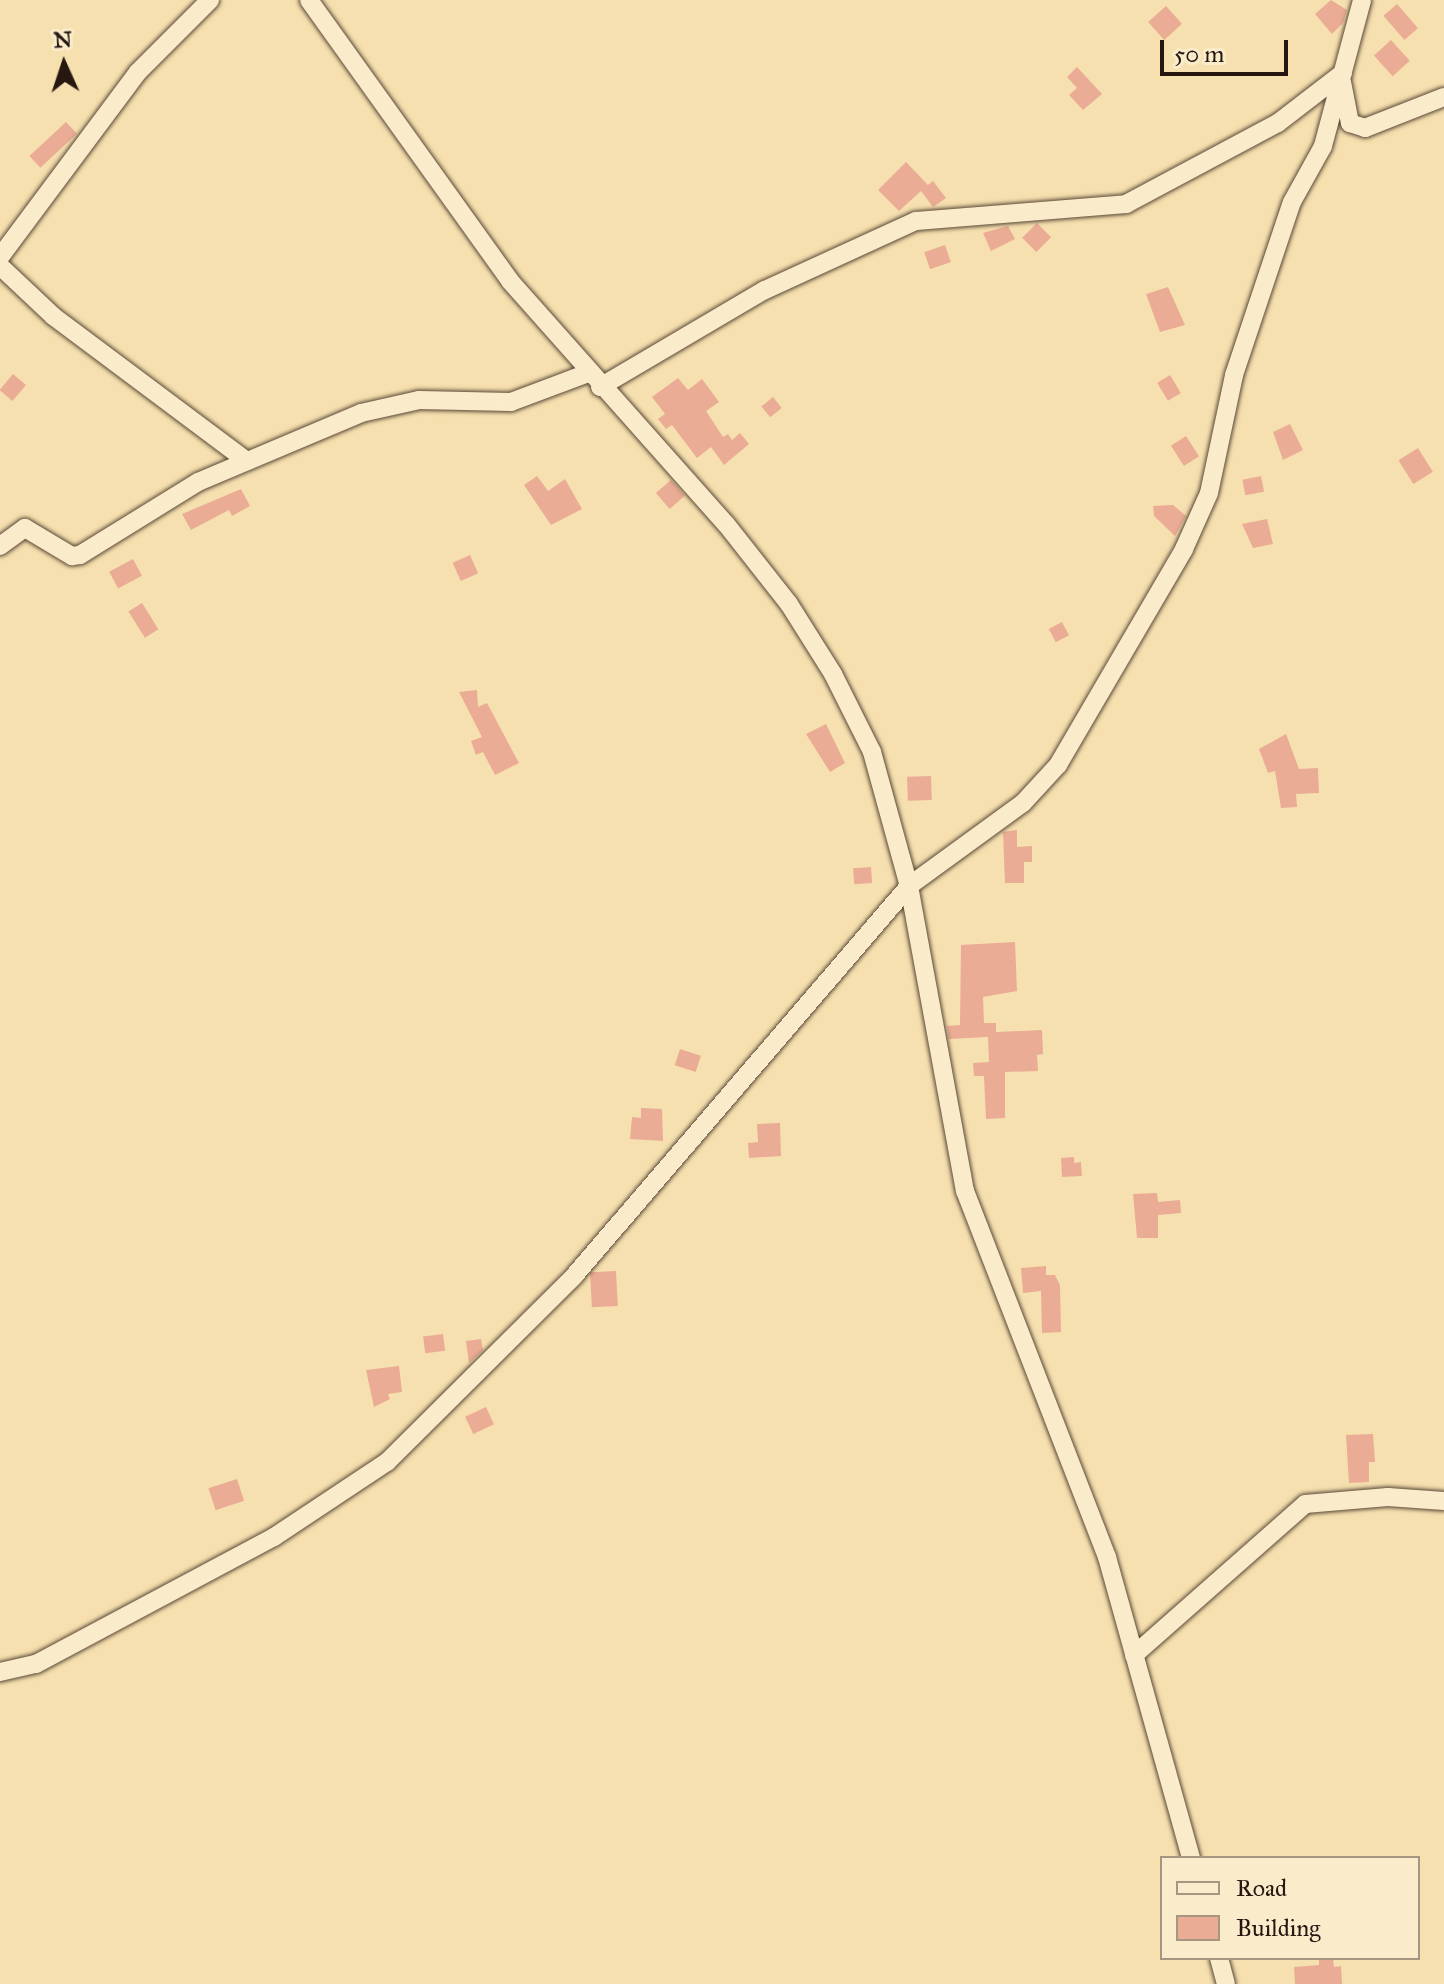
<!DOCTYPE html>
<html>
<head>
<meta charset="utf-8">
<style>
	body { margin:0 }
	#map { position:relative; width:1444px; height:1984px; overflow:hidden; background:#f7e0af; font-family:"IM FELL Great Primer",serif }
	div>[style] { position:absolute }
	.building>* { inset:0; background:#eaac94; transform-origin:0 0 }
	.roads { filter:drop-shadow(0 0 2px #5a4938) drop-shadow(0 0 2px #5a4938) }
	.minor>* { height:18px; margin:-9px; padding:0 9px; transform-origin:9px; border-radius:9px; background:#faebcb }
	span { translate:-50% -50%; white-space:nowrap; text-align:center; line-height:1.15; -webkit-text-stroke:6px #faebcb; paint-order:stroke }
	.legend { position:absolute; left:1160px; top:1856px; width:260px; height:104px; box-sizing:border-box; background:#faebcb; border:2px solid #a59681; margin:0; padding:10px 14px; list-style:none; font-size:24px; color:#261711 }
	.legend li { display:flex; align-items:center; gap:16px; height:40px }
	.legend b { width:40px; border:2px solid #a59681 }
	.north { position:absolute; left:24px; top:24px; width:80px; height:80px; -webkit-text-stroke:6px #faebcb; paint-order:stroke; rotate:357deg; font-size:22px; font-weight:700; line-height:32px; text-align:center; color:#261711 }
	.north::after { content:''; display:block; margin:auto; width:28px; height:36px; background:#261711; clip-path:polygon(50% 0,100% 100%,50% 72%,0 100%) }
	.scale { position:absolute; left:1160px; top:40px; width:128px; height:36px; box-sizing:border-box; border:4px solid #261711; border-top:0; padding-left:10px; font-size:24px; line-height:28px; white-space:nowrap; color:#261711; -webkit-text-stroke:6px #faebcb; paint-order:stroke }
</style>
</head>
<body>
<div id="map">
	<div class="building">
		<div style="clip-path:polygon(1331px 0,1347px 10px,1343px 23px,1332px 34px,1315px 14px)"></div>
		<div style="left:1397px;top:4px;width:32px;height:18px;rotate:49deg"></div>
		<div style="left:1166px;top:6px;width:24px;height:24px;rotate:48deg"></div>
		<div style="left:1391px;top:40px;width:28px;height:23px;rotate:48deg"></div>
		<div style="clip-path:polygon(1077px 67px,1102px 94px,1083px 110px,1069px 95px,1077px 88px,1067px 77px)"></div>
		<div style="left:66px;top:122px;width:16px;height:50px;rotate:47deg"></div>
		<div style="clip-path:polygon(906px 162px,928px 185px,933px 181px,946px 198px,933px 207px,921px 191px,899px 211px,878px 190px)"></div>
		<div style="left:1037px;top:223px;width:20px;height:21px;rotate:45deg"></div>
		<div style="clip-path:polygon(1008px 226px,1015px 239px,991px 251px,983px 233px)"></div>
		<div style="left:945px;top:245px;width:18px;height:22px;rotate:71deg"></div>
		<div style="clip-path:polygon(1168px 287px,1185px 325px,1160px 332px,1146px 294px)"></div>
		<div style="left:13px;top:374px;width:17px;height:21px;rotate:40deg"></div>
		<div style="left:1170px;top:375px;width:21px;height:15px;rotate:59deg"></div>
		<div style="clip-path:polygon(678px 378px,688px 390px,702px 379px,719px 402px,706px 411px,723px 437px,728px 434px,732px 440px,740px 433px,749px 444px,724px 465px,711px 447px,697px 458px,672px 425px,666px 429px,658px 419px,665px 414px,652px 397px)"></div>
		<div style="left:773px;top:397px;width:14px;height:15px;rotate:51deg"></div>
		<div style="clip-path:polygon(1290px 424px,1303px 450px,1283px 460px,1273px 432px)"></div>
		<div style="left:1186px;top:436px;width:24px;height:18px;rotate:57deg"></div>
		<div style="left:1418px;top:448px;width:28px;height:23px;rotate:58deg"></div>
		<div style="clip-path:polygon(537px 476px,548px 491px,565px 479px,582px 509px,551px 525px,524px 485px)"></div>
		<div style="left:1261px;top:476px;width:16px;height:19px;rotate:79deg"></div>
		<div style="left:671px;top:480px;width:21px;height:20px;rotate:49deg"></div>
		<div style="clip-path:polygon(241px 489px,250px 506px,232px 516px,229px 510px,191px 530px,182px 514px)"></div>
		<div style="clip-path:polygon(1173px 505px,1186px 516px,1175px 536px,1154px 516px,1153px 506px)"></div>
		<div style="clip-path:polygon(1267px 519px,1273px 544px,1253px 548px,1242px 524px)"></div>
		<div style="left:470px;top:555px;width:20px;height:19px;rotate:66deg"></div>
		<div style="left:133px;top:559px;width:19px;height:27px;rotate:62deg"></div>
		<div style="left:142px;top:603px;width:31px;height:16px;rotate:58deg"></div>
		<div style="left:1062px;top:622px;width:15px;height:15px;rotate:62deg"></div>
		<div style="clip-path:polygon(477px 690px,478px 707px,487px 703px,519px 763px,495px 775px,483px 752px,476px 755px,471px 741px,482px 737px,459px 692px)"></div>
		<div style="clip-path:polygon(826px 724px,845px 763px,830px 772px,806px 734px)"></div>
		<div style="clip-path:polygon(1286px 734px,1299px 769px,1318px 768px,1319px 793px,1296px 794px,1297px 807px,1281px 808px,1275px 771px,1268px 773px,1259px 749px)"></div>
		<div style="left:931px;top:776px;width:24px;height:24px;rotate:88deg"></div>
		<div style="clip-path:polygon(1017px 830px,1017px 847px,1032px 846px,1032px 862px,1024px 862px,1024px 883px,1005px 883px,1003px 832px)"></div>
		<div style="left:871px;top:867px;width:16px;height:18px;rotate:86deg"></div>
		<div style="clip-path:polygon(1015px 942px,1017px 991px,983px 997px,984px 1023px,996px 1023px,996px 1032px,1042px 1030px,1043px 1054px,1037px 1055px,1038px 1071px,1005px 1072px,1005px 1118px,986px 1119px,984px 1076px,974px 1076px,973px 1063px,989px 1062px,988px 1037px,949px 1039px,947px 1026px,960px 1025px,961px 945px)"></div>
		<div style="left:680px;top:1049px;width:22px;height:17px;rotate:18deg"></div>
		<div style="clip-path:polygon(641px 1108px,662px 1109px,663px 1141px,630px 1139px,632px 1117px,641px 1118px)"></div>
		<div style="clip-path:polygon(780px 1123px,781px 1156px,749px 1158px,748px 1143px,758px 1142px,757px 1124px)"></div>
		<div style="clip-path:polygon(1074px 1157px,1074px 1163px,1081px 1162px,1082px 1176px,1062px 1177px,1061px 1158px)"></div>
		<div style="clip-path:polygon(1157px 1193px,1158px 1202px,1180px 1200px,1181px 1213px,1158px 1215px,1158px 1238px,1137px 1238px,1133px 1194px)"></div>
		<div style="clip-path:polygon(1046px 1266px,1046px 1275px,1055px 1275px,1060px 1285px,1061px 1332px,1042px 1333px,1041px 1291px,1023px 1293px,1021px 1268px)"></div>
		<div style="left:616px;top:1271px;width:35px;height:26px;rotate:87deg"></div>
		<div style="left:443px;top:1334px;width:17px;height:20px;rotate:83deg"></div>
		<div style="clip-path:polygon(481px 1339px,483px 1350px,469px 1363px,466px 1341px)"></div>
		<div style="clip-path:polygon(399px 1366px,402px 1392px,388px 1394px,390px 1399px,374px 1407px,366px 1370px)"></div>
		<div style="left:486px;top:1407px;width:19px;height:23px;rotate:65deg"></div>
		<div style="clip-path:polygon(1373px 1434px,1375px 1462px,1369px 1462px,1369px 1482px,1349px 1483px,1346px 1435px)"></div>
		<div style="left:237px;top:1479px;width:23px;height:30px;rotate:72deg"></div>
		<div style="clip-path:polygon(1319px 1958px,1333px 1958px,1334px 1967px,1341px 1966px,1342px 1984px,1295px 1984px,1294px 1967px,1319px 1965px)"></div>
	</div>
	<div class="roads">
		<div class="minor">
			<div style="left:309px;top:0;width:345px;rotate:54.4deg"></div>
			<div style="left:510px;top:281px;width:325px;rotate:48.4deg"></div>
			<div style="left:726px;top:524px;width:102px;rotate:51.8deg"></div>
			<div style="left:789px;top:604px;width:83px;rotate:57.8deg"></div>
			<div style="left:833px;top:674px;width:87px;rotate:63.4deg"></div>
			<div style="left:872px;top:752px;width:139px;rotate:74.6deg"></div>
			<div style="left:909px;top:886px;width:310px;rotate:79.6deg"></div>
			<div style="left:965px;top:1191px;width:393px;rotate:68.8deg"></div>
			<div style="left:1107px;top:1557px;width:313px;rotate:74.4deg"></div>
			<div style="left:1342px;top:82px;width:42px;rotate:79deg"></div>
			<div style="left:1350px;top:123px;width:16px;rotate:18deg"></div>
			<div style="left:1365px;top:128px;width:85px;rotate:-21.4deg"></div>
			<div style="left:0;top:257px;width:231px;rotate:-53.3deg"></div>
			<div style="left:138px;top:72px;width:102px;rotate:-45deg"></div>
			<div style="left:0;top:266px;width:73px;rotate:43.3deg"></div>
			<div style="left:53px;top:316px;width:242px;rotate:36.8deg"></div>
			<div style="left:600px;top:387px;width:191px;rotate:-30.5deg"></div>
			<div style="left:765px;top:290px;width:166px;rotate:-24.6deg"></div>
			<div style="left:916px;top:221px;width:211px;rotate:-4.6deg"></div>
			<div style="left:1126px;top:204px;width:172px;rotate:-28.1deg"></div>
			<div style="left:1278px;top:123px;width:82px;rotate:-37.6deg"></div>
			<div style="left:0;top:546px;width:31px;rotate:-36deg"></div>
			<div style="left:25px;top:528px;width:55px;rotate:30.8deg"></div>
			<div style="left:72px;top:556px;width:8px;rotate:-7deg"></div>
			<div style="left:80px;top:555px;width:139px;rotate:-31.7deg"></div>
			<div style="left:198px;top:482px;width:177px;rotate:-22.9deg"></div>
			<div style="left:361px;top:413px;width:59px;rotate:-12.6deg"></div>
			<div style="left:419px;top:400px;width:92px;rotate:1.2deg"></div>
			<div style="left:511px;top:402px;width:82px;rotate:-20.6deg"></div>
			<div style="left:1134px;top:1655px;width:228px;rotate:-41.4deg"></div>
			<div style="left:1305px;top:1504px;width:83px;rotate:-4.8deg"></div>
			<div style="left:1388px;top:1497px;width:56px;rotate:4.1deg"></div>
			<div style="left:0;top:1672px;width:37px;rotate:-13deg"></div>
			<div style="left:36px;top:1664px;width:270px;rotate:-28.1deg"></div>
			<div style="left:274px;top:1537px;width:136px;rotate:-33.6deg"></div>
			<div style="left:387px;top:1462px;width:264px;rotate:-44.8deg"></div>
			<div style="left:574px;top:1276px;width:514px;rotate:-49.34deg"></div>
			<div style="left:909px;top:886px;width:141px;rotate:-36.1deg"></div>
			<div style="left:1023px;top:803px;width:52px;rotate:-47.4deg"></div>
			<div style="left:1058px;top:765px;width:250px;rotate:-59.7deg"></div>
			<div style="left:1184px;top:549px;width:61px;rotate:-65.9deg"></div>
			<div style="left:1209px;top:493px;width:121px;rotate:-78deg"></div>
			<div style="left:1234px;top:375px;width:182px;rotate:-71.5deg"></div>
			<div style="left:1292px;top:202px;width:64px;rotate:-61deg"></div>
			<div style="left:1323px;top:146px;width:151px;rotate:-75deg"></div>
			<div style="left:1219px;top:1958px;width:27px;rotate:75deg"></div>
		</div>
	</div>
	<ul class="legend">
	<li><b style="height:10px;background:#faebcb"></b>Road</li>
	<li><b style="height:22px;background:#eaac94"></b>Building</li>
	</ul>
	<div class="north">N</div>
	<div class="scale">50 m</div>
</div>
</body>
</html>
